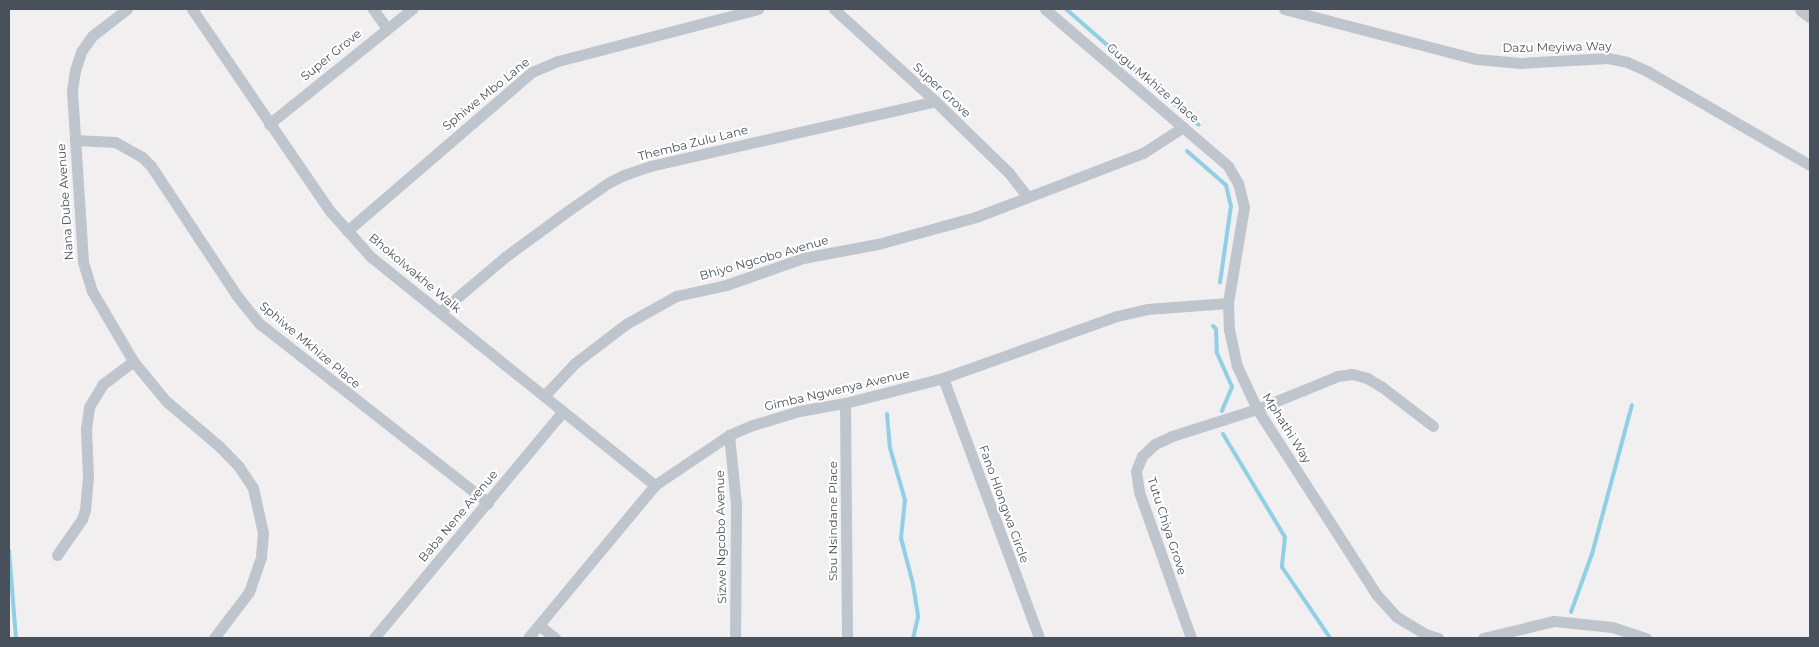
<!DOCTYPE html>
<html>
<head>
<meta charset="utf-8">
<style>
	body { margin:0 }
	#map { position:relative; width:1819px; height:647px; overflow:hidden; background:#f1efef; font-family:Montserrat,sans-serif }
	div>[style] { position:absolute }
	.stream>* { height:4px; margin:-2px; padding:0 2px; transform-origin:2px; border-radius:2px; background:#91cfe5 }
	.minor>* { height:11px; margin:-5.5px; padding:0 5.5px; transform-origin:5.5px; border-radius:5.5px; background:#bec5cd }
	.tertiary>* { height:15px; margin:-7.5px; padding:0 7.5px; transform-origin:7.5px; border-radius:7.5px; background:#bec5cd }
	span { translate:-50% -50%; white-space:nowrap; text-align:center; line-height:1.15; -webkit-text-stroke:4px #fff; paint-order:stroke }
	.street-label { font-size:12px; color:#48515b }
	.frame { position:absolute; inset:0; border:10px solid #48515b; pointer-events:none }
</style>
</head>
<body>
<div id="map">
	<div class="stream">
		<div style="left:1066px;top:9px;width:176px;rotate:41.1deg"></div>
		<div style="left:1187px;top:151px;width:52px;rotate:41.1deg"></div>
		<div style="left:1226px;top:185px;width:22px;rotate:77deg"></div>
		<div style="left:1231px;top:206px;width:77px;rotate:98.2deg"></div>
		<div style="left:1213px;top:326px;width:4px;rotate:45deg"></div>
		<div style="left:1216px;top:329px;width:24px;rotate:88deg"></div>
		<div style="left:1217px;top:353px;width:37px;rotate:66deg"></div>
		<div style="left:1232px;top:387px;width:26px;rotate:113deg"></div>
		<div style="left:887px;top:414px;width:34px;rotate:85deg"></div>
		<div style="left:890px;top:448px;width:54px;rotate:73.9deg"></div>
		<div style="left:905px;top:500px;width:38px;rotate:96deg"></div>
		<div style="left:901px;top:538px;width:48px;rotate:75.4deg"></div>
		<div style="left:913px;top:584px;width:33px;rotate:81deg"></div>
		<div style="left:918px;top:617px;width:22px;rotate:103deg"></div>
		<div style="left:1223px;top:434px;width:120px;rotate:59deg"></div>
		<div style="left:1285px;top:537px;width:30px;rotate:96deg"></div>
		<div style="left:1282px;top:567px;width:86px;rotate:55.9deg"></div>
		<div style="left:9px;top:551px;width:87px;rotate:85.4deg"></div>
		<div style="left:1571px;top:612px;width:62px;rotate:-70.1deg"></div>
		<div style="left:1592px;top:554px;width:154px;rotate:-75deg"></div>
	</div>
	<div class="minor">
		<div style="left:127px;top:9px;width:44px;rotate:142.4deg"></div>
		<div style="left:92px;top:36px;width:19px;rotate:125deg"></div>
		<div style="left:81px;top:52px;width:20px;rotate:108deg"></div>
		<div style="left:75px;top:71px;width:20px;rotate:99deg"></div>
		<div style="left:72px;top:91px;width:171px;rotate:86.3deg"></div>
		<div style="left:83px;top:262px;width:30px;rotate:73deg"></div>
		<div style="left:92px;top:291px;width:81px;rotate:59.6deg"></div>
		<div style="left:133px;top:361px;width:52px;rotate:50.5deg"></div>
		<div style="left:166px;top:401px;width:71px;rotate:40.4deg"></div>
		<div style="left:220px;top:447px;width:28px;rotate:46deg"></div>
		<div style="left:239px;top:467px;width:25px;rotate:56deg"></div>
		<div style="left:253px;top:488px;width:46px;rotate:77.5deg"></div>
		<div style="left:263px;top:533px;width:24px;rotate:95deg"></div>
		<div style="left:261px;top:557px;width:37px;rotate:109deg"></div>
		<div style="left:249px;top:592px;width:58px;rotate:127.3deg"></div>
		<div style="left:192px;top:9px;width:245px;rotate:55.7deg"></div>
		<div style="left:330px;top:211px;width:62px;rotate:48.3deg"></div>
		<div style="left:371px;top:257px;width:364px;rotate:38.8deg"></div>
		<div style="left:373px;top:9px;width:24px;rotate:54deg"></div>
		<div style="left:834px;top:9px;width:137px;rotate:42.3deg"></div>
		<div style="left:935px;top:101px;width:103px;rotate:44.2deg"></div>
		<div style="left:1009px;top:173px;width:29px;rotate:52deg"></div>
		<div style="left:1045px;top:9px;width:241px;rotate:40.6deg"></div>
		<div style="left:1228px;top:166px;width:20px;rotate:60deg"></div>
		<div style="left:1238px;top:183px;width:25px;rotate:76deg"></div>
		<div style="left:1244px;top:207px;width:97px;rotate:99.5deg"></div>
		<div style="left:1228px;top:303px;width:26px;rotate:88deg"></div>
		<div style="left:1229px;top:329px;width:38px;rotate:78deg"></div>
		<div style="left:1237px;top:366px;width:47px;rotate:65.1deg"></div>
		<div style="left:1257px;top:409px;width:220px;rotate:57.2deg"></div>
		<div style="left:1376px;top:594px;width:31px;rotate:48deg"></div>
		<div style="left:1397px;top:617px;width:33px;rotate:31deg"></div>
		<div style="left:1425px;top:634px;width:14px;rotate:17deg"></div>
		<div style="left:1284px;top:9px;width:198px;rotate:14.6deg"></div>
		<div style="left:1476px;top:59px;width:45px;rotate:5.1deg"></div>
		<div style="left:1521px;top:63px;width:87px;rotate:-3.3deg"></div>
		<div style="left:1608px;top:58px;width:19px;rotate:12deg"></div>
		<div style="left:1627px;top:62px;width:22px;rotate:24deg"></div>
		<div style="left:1647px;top:71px;width:188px;rotate:30deg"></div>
		<div style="left:269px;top:124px;width:184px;rotate:-38.8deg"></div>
		<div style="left:75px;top:140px;width:40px;rotate:2.9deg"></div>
		<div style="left:115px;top:142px;width:31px;rotate:29deg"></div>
		<div style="left:142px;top:157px;width:13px;rotate:45deg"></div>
		<div style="left:151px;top:166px;width:156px;rotate:56.5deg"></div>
		<div style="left:237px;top:296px;width:36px;rotate:51deg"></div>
		<div style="left:260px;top:324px;width:290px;rotate:38.1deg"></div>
		<div style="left:347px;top:231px;width:244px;rotate:-40.7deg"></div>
		<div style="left:532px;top:72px;width:28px;rotate:-23deg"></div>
		<div style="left:558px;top:61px;width:207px;rotate:-14.6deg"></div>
		<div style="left:440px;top:312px;width:85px;rotate:-40.2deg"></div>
		<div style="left:505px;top:257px;width:79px;rotate:-36.3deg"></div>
		<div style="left:569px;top:210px;width:47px;rotate:-34.7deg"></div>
		<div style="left:608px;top:183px;width:18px;rotate:-27deg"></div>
		<div style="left:624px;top:175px;width:28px;rotate:-19deg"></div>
		<div style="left:650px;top:166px;width:292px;rotate:-12.8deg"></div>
		<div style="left:943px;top:378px;width:277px;rotate:69.7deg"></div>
		<div style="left:544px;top:396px;width:45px;rotate:-46.8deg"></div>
		<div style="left:575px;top:363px;width:64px;rotate:-37.4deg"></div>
		<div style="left:626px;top:324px;width:57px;rotate:-29.2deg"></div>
		<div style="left:676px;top:296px;width:51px;rotate:-12.4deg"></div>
		<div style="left:726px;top:285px;width:82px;rotate:-19.3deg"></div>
		<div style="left:803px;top:258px;width:76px;rotate:-10.6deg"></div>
		<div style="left:878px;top:244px;width:102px;rotate:-15.4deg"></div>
		<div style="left:976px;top:217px;width:179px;rotate:-21deg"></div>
		<div style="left:1143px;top:153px;width:48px;rotate:-33deg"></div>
		<div style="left:845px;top:403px;width:235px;rotate:89.5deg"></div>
		<div style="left:729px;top:435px;width:69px;rotate:84.2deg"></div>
		<div style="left:736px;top:504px;width:134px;rotate:90.4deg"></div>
		<div style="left:57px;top:555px;width:44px;rotate:-55.2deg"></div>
		<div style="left:82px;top:519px;width:9px;rotate:-72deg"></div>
		<div style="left:85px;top:510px;width:33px;rotate:-85deg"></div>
		<div style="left:88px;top:477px;width:48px;rotate:-92.4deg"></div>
		<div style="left:86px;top:429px;width:22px;rotate:-82deg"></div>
		<div style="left:89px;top:407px;width:27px;rotate:-59deg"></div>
		<div style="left:103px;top:384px;width:38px;rotate:-37deg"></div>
		<div style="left:539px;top:625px;width:21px;rotate:39deg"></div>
		<div style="left:374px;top:638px;width:295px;rotate:-50.2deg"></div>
		<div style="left:528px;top:638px;width:199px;rotate:-50.3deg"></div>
		<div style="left:655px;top:485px;width:89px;rotate:-34deg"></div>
		<div style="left:729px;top:435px;width:26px;rotate:-23deg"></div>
		<div style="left:753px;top:425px;width:48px;rotate:-16.9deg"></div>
		<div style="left:799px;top:411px;width:47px;rotate:-9.9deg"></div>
		<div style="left:845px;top:403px;width:101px;rotate:-14.3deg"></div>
		<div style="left:943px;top:378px;width:185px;rotate:-19.6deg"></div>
		<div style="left:1117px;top:316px;width:31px;rotate:-13deg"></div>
		<div style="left:1147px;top:309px;width:81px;rotate:-4.2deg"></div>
		<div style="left:1191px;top:638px;width:155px;rotate:-109.6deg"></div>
		<div style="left:1139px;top:492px;width:21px;rotate:-98deg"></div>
		<div style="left:1136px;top:471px;width:16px;rotate:-68deg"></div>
		<div style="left:1142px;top:456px;width:18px;rotate:-43deg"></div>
		<div style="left:1155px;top:444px;width:19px;rotate:-25deg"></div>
		<div style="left:1172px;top:436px;width:89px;rotate:-17.6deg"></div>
		<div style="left:1257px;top:409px;width:87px;rotate:-22.2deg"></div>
		<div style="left:1338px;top:376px;width:14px;rotate:-8deg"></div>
		<div style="left:1352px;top:374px;width:16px;rotate:15deg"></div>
		<div style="left:1367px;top:378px;width:17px;rotate:31deg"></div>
		<div style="left:1382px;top:387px;width:64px;rotate:37.4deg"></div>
		<div style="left:1483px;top:638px;width:73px;rotate:-13.5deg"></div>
		<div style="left:1554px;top:621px;width:58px;rotate:5.9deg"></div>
		<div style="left:1612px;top:627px;width:36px;rotate:18deg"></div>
	</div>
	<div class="tertiary">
		<div style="left:1802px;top:9px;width:10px;rotate:37deg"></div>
	</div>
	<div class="street-label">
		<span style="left:1557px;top:47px;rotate:-1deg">Dazu Meyiwa Way</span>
		<span style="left:331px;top:55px;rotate:-39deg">Super Grove</span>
		<span style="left:1153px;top:83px;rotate:40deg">Gugu Mkhize Place</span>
		<span style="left:942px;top:90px;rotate:43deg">Super Grove</span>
		<span style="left:486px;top:94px;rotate:-39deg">Sphiwe Mbo Lane</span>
		<span style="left:693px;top:143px;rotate:-14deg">Themba Zulu Lane</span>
		<span style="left:65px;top:202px;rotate:-94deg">Nana Dube Avenue</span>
		<span style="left:764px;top:258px;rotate:-16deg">Bhiyo Ngcobo Avenue</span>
		<span style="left:415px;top:273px;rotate:40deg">Bhokolwakhe Walk</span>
		<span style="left:310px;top:345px;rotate:40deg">Sphiwe Mkhize Place</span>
		<span style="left:837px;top:390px;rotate:-13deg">Gimba Ngwenya Avenue</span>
		<span style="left:1287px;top:428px;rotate:58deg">Mphathi Way</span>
		<span style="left:1004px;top:504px;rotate:70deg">Fano Hlongwa Circle</span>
		<span style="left:458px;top:516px;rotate:-50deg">Baba Nene Avenue</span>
		<span style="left:833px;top:521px;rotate:-90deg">Sbu Nsindane Place</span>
		<span style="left:1167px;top:526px;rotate:72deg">Tutu Chiya Grove</span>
		<span style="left:721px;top:537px;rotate:-91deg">Sizwe Ngcobo Avenue</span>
	</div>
	<div class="frame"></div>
</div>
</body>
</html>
